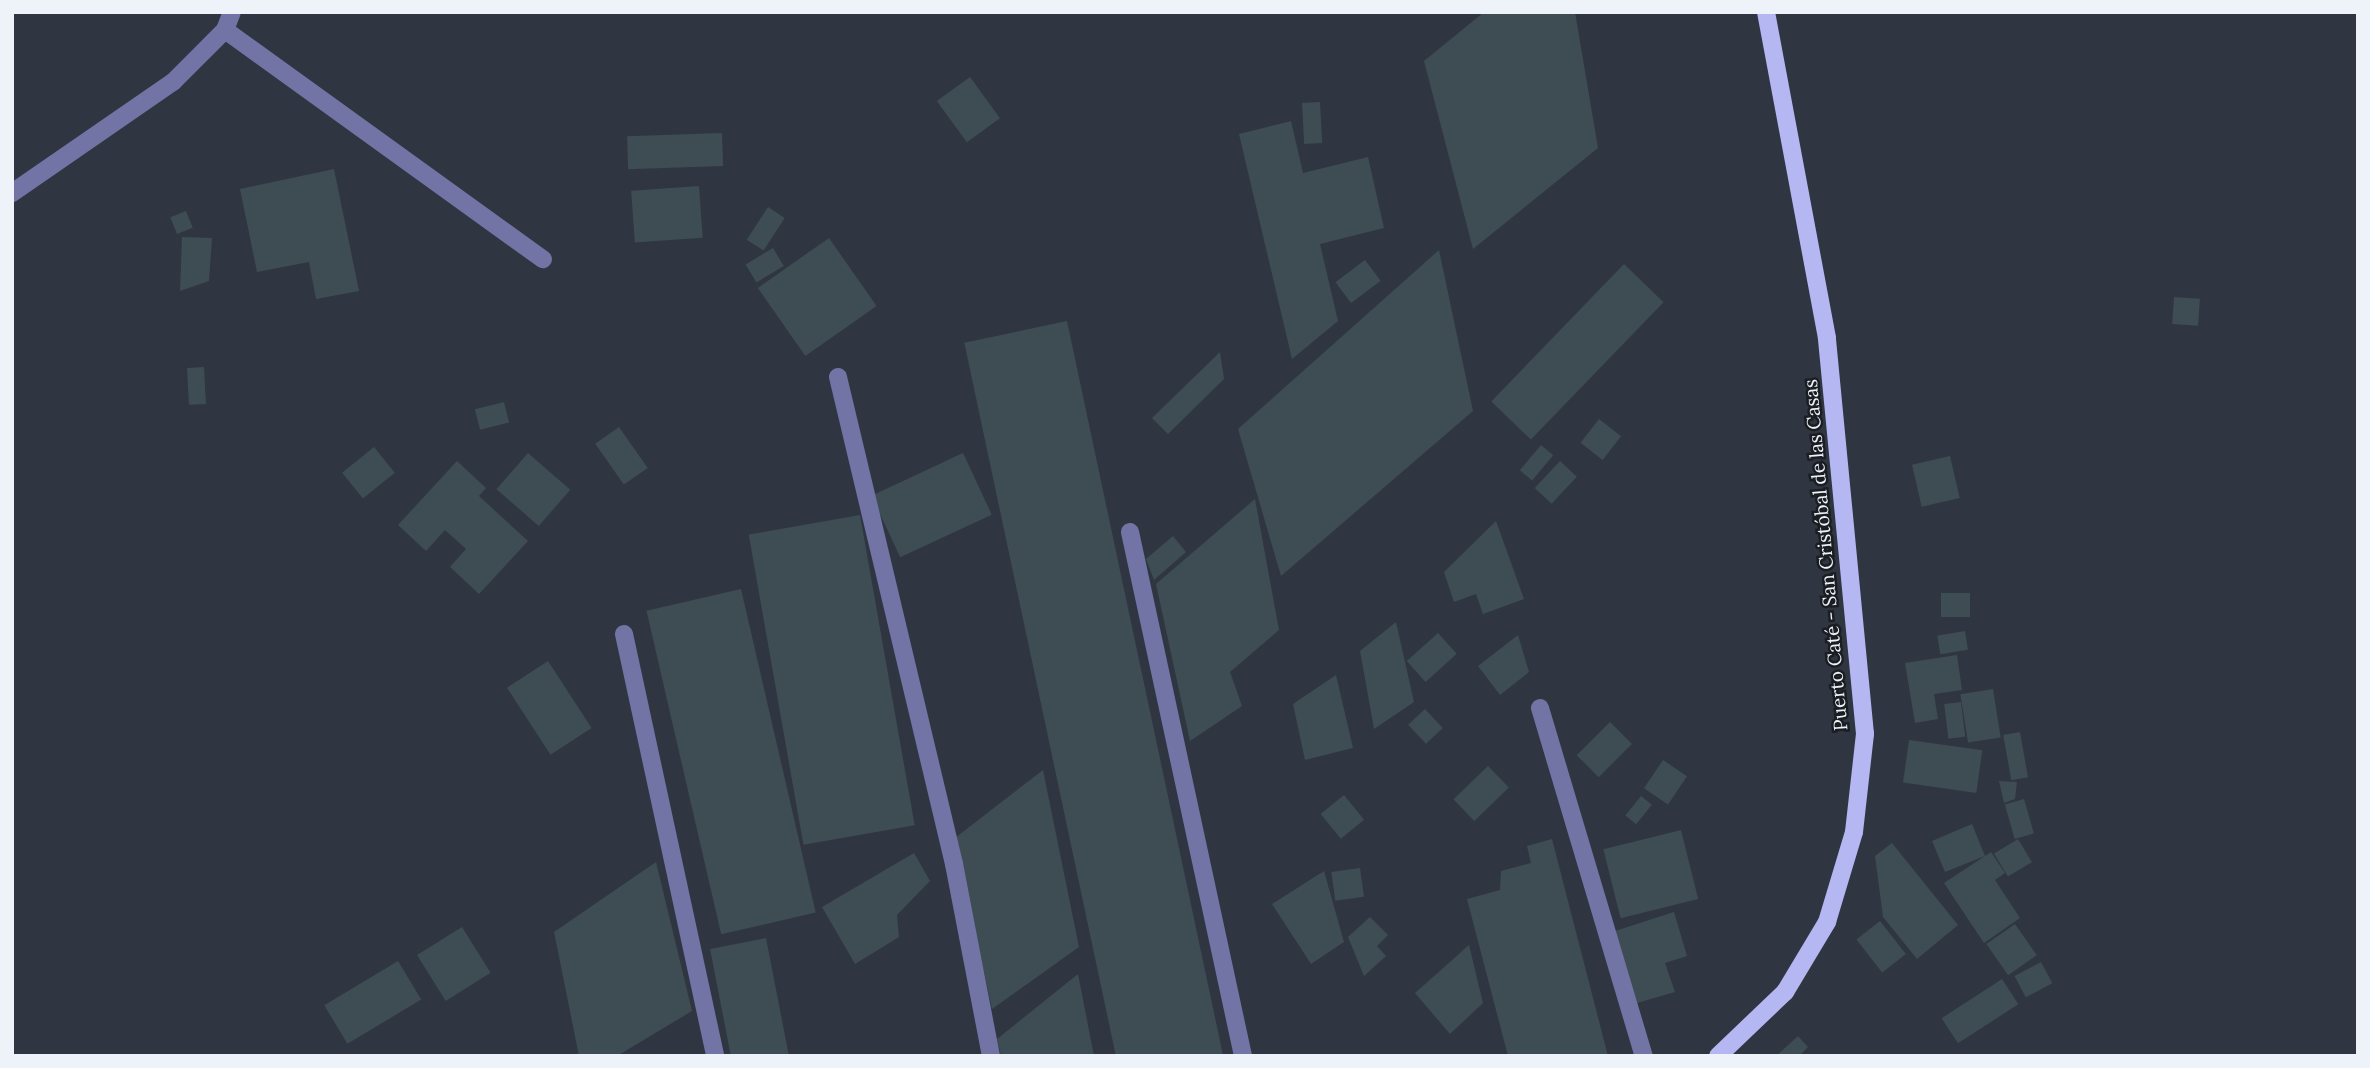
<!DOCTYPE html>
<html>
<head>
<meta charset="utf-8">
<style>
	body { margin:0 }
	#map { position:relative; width:2370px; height:1068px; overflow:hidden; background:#2f3641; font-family:Lora,serif }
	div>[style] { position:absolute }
	.building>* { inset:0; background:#3e4c54; transform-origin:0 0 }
	.minor>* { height:18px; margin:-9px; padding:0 9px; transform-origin:9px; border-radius:9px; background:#7374a6 }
	.major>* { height:18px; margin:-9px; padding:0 9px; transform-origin:9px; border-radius:9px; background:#b5b7f3 }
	span { translate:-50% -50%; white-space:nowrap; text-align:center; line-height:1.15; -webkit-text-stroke:5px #1a1e23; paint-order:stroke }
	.street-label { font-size:19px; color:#eef3fa }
	.frame { position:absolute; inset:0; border:14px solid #eef3fa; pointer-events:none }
</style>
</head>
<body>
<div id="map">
	<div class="building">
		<div style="clip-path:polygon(1484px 12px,1575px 12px,1598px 148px,1473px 249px,1424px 61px)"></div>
		<div style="left:970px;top:77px;width:51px;height:41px;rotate:54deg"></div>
		<div style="left:1320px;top:102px;width:41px;height:18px;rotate:87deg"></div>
		<div style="clip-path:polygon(1291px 121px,1303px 173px,1368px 157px,1384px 228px,1320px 244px,1338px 321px,1292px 359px,1239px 134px)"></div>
		<div style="left:722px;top:133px;width:33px;height:95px;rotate:88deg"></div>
		<div style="clip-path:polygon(334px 169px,359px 291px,316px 299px,309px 262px,257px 272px,240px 189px)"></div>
		<div style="left:699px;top:186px;width:52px;height:68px;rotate:86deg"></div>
		<div style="left:768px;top:207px;width:20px;height:39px;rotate:33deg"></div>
		<div style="left:186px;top:211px;width:18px;height:17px;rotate:68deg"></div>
		<div style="clip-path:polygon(182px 237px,212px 238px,209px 281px,180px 291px)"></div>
		<div style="left:829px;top:238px;width:83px;height:87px;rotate:55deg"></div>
		<div style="left:773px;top:248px;width:21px;height:32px;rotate:59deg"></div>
		<div style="clip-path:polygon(1439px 250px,1473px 411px,1281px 576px,1238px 429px)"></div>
		<div style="left:1365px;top:260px;width:26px;height:37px;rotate:53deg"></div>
		<div style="left:1624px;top:264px;width:55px;height:191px;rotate:44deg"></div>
		<div style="left:2174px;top:297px;width:26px;height:27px;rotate:4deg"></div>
		<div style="left:1067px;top:321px;width:751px;height:105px;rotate:78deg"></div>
		<div style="clip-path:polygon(1220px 352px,1224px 379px,1168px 434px,1152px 418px)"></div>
		<div style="left:204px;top:367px;width:37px;height:17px;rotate:87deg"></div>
		<div style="left:504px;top:402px;width:21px;height:30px;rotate:76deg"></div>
		<div style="left:1599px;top:419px;width:28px;height:30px;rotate:38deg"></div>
		<div style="left:619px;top:427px;width:50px;height:29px;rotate:55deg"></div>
		<div style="left:1541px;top:445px;width:16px;height:33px;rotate:40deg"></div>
		<div style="left:374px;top:447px;width:33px;height:41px;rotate:51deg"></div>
		<div style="left:528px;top:453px;width:56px;height:48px;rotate:41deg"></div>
		<div style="left:963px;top:453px;width:68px;height:101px;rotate:65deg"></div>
		<div style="left:1950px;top:456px;width:43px;height:39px;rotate:77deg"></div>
		<div style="clip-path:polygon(457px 461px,486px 488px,479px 496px,528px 541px,479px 594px,450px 567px,466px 549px,445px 530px,426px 551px,398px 525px)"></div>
		<div style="left:1560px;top:461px;width:23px;height:37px;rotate:43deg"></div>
		<div style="clip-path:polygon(1255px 499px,1279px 630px,1230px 672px,1242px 706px,1190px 741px,1156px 584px)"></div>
		<div style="left:860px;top:515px;width:315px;height:113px;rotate:80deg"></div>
		<div style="clip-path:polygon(1496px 521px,1524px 599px,1483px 614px,1476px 594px,1454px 602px,1444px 572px)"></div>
		<div style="clip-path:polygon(1173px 536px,1186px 552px,1154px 580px,1146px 559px)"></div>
		<div style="left:741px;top:589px;width:332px;height:97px;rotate:77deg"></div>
		<div style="left:1941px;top:593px;width:29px;height:24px"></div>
		<div style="clip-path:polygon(1396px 622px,1414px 702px,1374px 729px,1360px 651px)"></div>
		<div style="left:1965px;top:631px;width:19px;height:28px;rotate:81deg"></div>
		<div style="left:1438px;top:633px;width:28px;height:42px;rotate:48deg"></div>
		<div style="clip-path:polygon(1518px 635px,1529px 672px,1500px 695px,1478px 666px)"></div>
		<div style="clip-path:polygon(1957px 655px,1962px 690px,1934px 694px,1938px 719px,1915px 723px,1905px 663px)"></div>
		<div style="left:548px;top:661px;width:80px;height:49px;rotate:57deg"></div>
		<div style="clip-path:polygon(1336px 675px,1353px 748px,1305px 760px,1293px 704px)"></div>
		<div style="left:1993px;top:689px;width:49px;height:33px;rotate:81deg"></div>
		<div style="left:1961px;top:702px;width:35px;height:17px;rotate:83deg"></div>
		<div style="left:1425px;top:709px;width:26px;height:23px;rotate:47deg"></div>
		<div style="left:1610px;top:722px;width:31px;height:47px;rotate:45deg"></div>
		<div style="left:2020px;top:732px;width:46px;height:17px;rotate:80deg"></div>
		<div style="left:1909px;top:740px;width:74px;height:43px;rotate:8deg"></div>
		<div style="left:1663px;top:760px;width:29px;height:34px;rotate:34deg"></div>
		<div style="left:1488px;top:766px;width:30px;height:48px;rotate:46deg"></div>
		<div style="clip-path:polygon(1043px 770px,1079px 947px,992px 1009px,955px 838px)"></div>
		<div style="clip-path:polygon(1999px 781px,2017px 782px,2015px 799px,2004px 803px)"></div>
		<div style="left:1344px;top:795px;width:32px;height:30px;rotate:51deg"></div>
		<div style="left:1641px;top:796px;width:14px;height:25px;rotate:39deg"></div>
		<div style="left:2024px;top:799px;width:36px;height:20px;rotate:74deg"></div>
		<div style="clip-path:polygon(1972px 824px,1985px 856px,1991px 852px,2005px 873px,1995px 880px,2020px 918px,1984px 943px,1944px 883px,1985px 856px,1945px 872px,1932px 841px)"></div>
		<div style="left:1681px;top:830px;width:71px;height:80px;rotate:76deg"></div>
		<div style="clip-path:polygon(1552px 839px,1608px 1056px,1508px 1056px,1467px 899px,1500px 890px,1501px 871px,1531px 863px,1527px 846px)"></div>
		<div style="left:2018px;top:839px;width:27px;height:28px;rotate:59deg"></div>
		<div style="clip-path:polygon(1892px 843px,1958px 925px,1917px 959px,1883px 917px,1875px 856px)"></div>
		<div style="clip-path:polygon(914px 853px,930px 881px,897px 915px,899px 937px,855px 964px,822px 907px)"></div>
		<div style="clip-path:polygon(656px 862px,692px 1011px,617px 1056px,579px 1056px,554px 932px)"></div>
		<div style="left:1360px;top:868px;width:29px;height:29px;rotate:82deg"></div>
		<div style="clip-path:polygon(1324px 871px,1344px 942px,1311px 964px,1272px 904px)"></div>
		<div style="clip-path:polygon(1674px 912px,1687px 956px,1665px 963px,1675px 992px,1637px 1003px,1615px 931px)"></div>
		<div style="clip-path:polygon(1370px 917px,1388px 935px,1377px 946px,1386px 956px,1364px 976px,1348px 937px)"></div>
		<div style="left:1880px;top:921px;width:42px;height:30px;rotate:52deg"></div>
		<div style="left:2015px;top:924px;width:38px;height:35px;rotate:55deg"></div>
		<div style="left:462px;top:927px;width:54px;height:53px;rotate:58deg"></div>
		<div style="left:766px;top:938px;width:120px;height:57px;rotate:79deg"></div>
		<div style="clip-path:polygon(1469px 945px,1483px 1003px,1450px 1034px,1415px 993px)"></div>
		<div style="left:398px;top:961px;width:45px;height:86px;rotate:59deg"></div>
		<div style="left:2041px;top:962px;width:24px;height:30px;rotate:62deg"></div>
		<div style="clip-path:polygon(1078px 974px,1094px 1056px,1001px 1056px,997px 1039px)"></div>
		<div style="left:2002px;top:979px;width:30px;height:72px;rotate:57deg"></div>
		<div style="clip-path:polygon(1798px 1036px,1808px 1047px,1799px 1056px,1776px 1056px)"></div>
	</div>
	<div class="minor">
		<div style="left:225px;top:30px;width:392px;rotate:35.8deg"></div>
		<div style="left:12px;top:193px;width:196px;rotate:-34.6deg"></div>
		<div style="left:173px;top:82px;width:74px;rotate:-45deg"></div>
		<div style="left:225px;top:30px;width:19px;rotate:-69deg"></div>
		<div style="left:838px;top:377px;width:501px;rotate:76.6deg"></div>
		<div style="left:954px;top:864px;width:196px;rotate:79.1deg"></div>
		<div style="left:1130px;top:532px;width:536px;rotate:77.83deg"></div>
		<div style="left:624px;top:634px;width:432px;rotate:77.8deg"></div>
		<div style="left:1540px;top:708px;width:363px;rotate:73.4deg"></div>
	</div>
	<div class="major">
		<div style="left:1718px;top:1056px;width:93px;rotate:-43.7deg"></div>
		<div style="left:1785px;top:992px;width:82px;rotate:-59deg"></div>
		<div style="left:1827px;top:922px;width:94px;rotate:-73.3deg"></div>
		<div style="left:1854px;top:832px;width:99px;rotate:-83.6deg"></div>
		<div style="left:1865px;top:734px;width:398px;rotate:-95.5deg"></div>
		<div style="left:1827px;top:338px;width:332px;rotate:-100.6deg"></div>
	</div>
	<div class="street-label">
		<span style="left:1826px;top:555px;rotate:-95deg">Puerto Caté - San Cristóbal de las Casas</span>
	</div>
	<div class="frame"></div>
</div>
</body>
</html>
